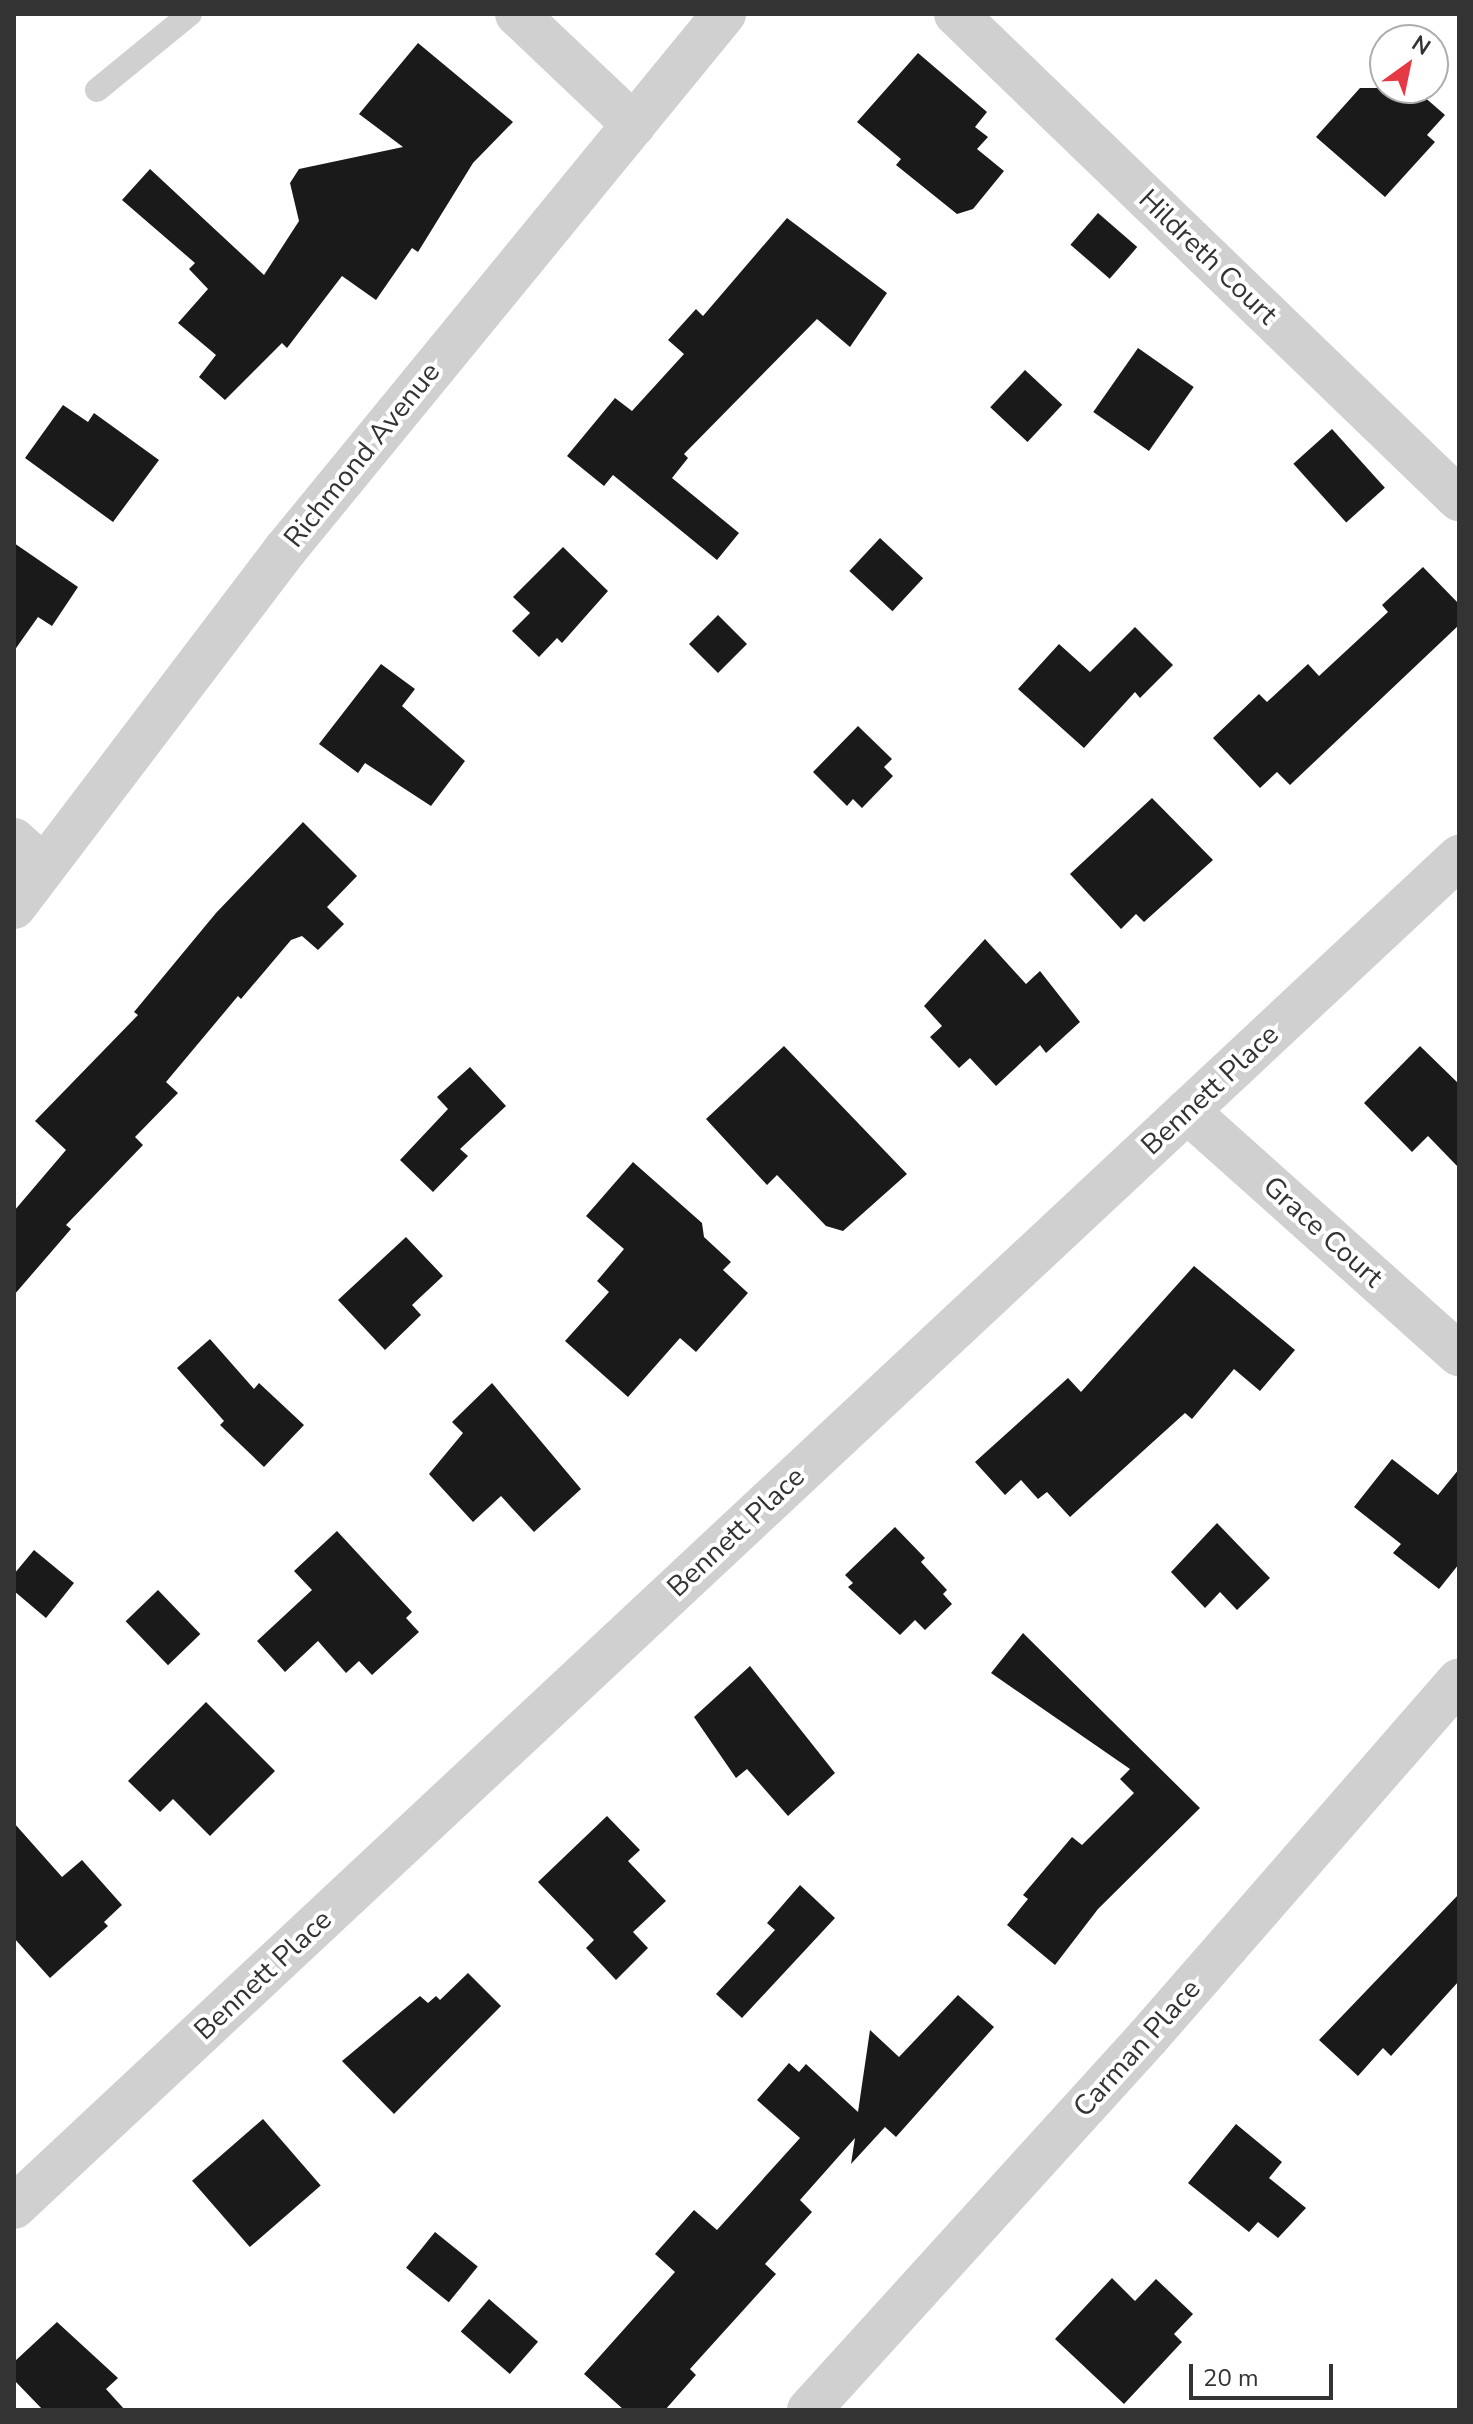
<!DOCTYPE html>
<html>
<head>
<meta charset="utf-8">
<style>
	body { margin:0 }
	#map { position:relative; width:1473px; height:2424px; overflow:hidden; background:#fff; font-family:"Nunito Sans",sans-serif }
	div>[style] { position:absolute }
	.building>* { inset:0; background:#1a1a1a; transform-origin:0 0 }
	.lane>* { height:24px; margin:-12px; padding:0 12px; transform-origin:12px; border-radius:12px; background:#d0d0d0 }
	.street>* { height:44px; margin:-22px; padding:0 22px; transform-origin:22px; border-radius:22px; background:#d0d0d0 }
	span { translate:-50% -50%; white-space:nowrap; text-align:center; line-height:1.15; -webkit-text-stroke:8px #fff; paint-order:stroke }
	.street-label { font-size:28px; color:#333 }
	.frame { position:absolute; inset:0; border:16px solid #333; pointer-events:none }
	.north { position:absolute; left:1369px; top:24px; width:80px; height:80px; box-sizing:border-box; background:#fff; border:2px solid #adadad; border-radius:50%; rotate:33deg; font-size:22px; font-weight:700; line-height:32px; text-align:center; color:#333 }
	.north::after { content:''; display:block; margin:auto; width:28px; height:36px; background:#e63946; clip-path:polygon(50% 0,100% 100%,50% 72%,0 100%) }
	.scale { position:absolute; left:1189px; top:2364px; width:144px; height:36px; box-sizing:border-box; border:4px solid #333; border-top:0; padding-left:10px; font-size:24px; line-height:28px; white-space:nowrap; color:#333; -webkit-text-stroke:6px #fff; paint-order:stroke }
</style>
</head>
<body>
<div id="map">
	<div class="building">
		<div style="clip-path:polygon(418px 43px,513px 122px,473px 163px,418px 252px,412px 248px,376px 300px,342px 276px,287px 348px,282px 343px,225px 400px,199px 377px,216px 355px,178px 323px,208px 289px,189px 269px,195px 263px,122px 200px,150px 169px,264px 275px,299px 221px,290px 183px,299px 169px,403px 147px,359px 114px)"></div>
		<div style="clip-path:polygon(918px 53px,987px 112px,975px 127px,988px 137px,977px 149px,1004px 171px,973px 209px,957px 214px,896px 165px,901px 159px,857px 122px)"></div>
		<div style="clip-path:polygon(1360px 88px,1414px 88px,1445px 115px,1427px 135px,1435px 142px,1385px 197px,1316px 137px)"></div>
		<div style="left:1098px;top:213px;width:52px;height:42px;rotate:41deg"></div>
		<div style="clip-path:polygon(787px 218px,887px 293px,850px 347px,817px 319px,684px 454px,688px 458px,672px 478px,739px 533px,717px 560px,613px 475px,604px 486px,567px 456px,615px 398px,632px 411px,684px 354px,668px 340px,696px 309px,703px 316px)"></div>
		<div style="left:1138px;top:348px;width:68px;height:78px;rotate:35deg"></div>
		<div style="left:1025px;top:370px;width:51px;height:51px;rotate:43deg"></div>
		<div style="clip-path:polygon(63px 405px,88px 422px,94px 413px,159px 460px,113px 522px,25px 458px)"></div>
		<div style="left:1332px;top:429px;width:79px;height:52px;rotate:48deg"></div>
		<div style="left:880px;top:538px;width:59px;height:45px;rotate:43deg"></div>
		<div style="clip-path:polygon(14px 543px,78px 587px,52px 626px,38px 617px,14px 651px)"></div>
		<div style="clip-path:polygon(563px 547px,608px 591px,562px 643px,557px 638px,539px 657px,512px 631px,530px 613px,513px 597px)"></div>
		<div style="clip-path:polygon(1423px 567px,1459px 604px,1459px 625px,1290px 785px,1277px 772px,1260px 788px,1213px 738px,1259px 694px,1267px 702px,1308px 664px,1319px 676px,1388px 612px,1382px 605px)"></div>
		<div style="left:718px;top:615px;width:41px;height:41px;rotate:45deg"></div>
		<div style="clip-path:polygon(1135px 627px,1173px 665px,1140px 698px,1135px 692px,1084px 748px,1018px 689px,1059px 644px,1090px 672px)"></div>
		<div style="clip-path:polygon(381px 664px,415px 689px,402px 706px,465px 761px,431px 806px,365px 763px,358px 773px,319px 744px)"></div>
		<div style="clip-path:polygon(858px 726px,892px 759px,884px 767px,893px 776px,862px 808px,853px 799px,847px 806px,813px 772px)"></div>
		<div style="clip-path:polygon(1152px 798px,1213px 860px,1144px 922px,1136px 914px,1121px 929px,1070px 874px)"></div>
		<div style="clip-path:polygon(303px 822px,357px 876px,327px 907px,344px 924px,318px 950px,302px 936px,291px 940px,241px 999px,238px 996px,166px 1082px,178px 1093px,135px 1137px,143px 1145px,66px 1225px,71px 1229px,14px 1295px,14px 1211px,66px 1150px,35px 1121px,138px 1015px,134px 1012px,216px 913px)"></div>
		<div style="clip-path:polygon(985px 939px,1026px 984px,1040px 971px,1080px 1022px,1046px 1053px,1040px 1045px,996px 1086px,970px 1058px,959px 1068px,930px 1037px,942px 1026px,924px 1006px)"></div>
		<div style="clip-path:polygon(784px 1046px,907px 1174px,843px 1231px,826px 1226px,777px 1175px,767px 1185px,706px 1119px)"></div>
		<div style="clip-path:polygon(1420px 1046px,1459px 1084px,1459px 1168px,1428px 1136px,1412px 1152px,1364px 1103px)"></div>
		<div style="clip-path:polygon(470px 1067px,506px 1106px,460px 1149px,468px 1156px,433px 1192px,400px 1160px,448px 1109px,437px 1097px)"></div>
		<div style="clip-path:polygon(633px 1162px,702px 1223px,704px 1237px,731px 1262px,723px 1270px,748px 1293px,696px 1352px,680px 1338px,628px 1397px,565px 1341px,609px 1292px,597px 1281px,624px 1249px,586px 1216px)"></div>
		<div style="clip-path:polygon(406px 1237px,443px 1276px,412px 1305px,421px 1315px,385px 1350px,338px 1300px)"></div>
		<div style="clip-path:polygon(1194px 1266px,1295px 1350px,1260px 1391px,1234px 1369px,1192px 1419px,1185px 1413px,1070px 1517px,1047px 1492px,1038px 1499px,1021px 1480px,1005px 1495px,975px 1462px,1068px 1378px,1081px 1392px)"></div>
		<div style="clip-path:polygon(210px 1339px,254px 1389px,259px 1383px,304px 1425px,264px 1467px,220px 1425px,224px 1421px,177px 1368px)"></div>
		<div style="clip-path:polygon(492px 1383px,581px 1489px,534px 1532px,501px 1496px,473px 1522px,429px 1474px,463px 1433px,452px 1422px)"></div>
		<div style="clip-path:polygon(1392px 1459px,1438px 1495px,1459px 1469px,1459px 1564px,1439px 1589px,1393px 1553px,1401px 1544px,1354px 1507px)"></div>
		<div style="clip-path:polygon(1217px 1523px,1270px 1578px,1237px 1610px,1220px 1592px,1205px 1608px,1171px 1572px)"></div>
		<div style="clip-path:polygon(895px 1527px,925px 1558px,921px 1562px,947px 1590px,943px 1594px,952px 1604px,925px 1630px,915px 1620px,900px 1635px,848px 1587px,853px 1583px,845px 1575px)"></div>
		<div style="clip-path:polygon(337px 1531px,412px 1612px,406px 1618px,419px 1632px,372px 1675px,359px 1661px,346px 1673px,318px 1641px,285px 1672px,257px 1641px,312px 1590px,294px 1571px)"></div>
		<div style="clip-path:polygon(34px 1550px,74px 1583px,46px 1618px,14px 1591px,14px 1574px)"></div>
		<div style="left:158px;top:1590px;width:61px;height:45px;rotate:46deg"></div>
		<div style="clip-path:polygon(1023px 1633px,1200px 1808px,1098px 1909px,1055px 1965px,1007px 1925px,1028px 1899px,1023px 1895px,1072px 1837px,1082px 1845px,1134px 1793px,1120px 1779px,1130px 1769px,991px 1673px)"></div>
		<div style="clip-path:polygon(750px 1666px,835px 1773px,788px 1816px,747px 1769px,736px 1778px,694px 1717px)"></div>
		<div style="clip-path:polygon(206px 1702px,275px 1771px,210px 1836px,173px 1799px,160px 1812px,128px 1781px)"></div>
		<div style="clip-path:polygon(607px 1816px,640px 1850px,628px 1861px,666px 1901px,633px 1932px,648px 1948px,616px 1980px,586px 1948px,594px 1940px,538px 1882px)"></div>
		<div style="clip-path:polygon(14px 1823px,62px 1877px,82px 1860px,122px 1905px,104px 1922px,108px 1926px,50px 1978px,14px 1938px)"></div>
		<div style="clip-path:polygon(800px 1885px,835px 1918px,742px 2018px,716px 1994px,775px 1930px,767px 1923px)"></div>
		<div style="clip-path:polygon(1459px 1894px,1459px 1981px,1391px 2056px,1383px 2048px,1358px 2076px,1319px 2040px)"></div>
		<div style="clip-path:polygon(468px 1973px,501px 2006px,394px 2114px,342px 2061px,420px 1996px,428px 2003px,436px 1996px,440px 2000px)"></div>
		<div style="clip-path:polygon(958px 1995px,994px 2027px,896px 2137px,885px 2127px,851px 2164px,855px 2138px,800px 2200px,812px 2212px,765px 2264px,776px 2274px,690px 2369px,696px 2375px,665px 2410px,624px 2410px,584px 2374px,675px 2272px,655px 2254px,694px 2210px,717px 2230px,800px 2138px,757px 2100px,789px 2063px,799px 2072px,806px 2064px,858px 2112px,870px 2030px,899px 2057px)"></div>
		<div style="left:263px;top:2119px;width:88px;height:94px;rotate:49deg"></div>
		<div style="clip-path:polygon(1236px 2124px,1282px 2162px,1269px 2178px,1306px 2208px,1278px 2238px,1258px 2222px,1249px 2232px,1188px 2183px)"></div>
		<div style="left:435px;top:2232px;width:55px;height:46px;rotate:39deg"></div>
		<div style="clip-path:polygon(1112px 2278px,1135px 2301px,1156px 2279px,1193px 2314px,1174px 2334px,1182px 2342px,1124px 2404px,1055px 2339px)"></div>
		<div style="left:489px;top:2299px;width:65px;height:43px;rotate:41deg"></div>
		<div style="clip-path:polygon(57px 2322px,118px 2378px,106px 2389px,125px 2410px,43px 2410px,14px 2380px,14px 2362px)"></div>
	</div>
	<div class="lane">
		<div style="left:97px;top:90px;width:120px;rotate:-39.3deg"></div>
	</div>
	<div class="street">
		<div style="left:517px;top:14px;width:161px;rotate:43.5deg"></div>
		<div style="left:956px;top:14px;width:699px;rotate:43.96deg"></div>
		<div style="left:14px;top:840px;width:39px;rotate:42deg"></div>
		<div style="left:14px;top:907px;width:448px;rotate:-52.8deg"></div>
		<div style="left:285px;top:550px;width:693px;rotate:-50.68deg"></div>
		<div style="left:1187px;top:1111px;width:365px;rotate:41.8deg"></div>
		<div style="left:14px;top:2207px;width:1978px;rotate:-43.05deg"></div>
		<div style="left:809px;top:2410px;width:504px;rotate:-47.73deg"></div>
		<div style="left:1148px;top:2037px;width:473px;rotate:-48.9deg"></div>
	</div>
	<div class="street-label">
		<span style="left:1208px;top:257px;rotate:44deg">Hildreth Court</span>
		<span style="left:362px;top:455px;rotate:-51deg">Richmond Avenue</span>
		<span style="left:1210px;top:1090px;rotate:-43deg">Bennett Place</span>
		<span style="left:1323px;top:1232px;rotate:42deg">Grace Court</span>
		<span style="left:736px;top:1532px;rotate:-43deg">Bennett Place</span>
		<span style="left:263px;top:1975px;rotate:-43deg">Bennett Place</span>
		<span style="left:1137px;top:2048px;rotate:-48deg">Carman Place</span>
	</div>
	<div class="frame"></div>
	<div class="north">N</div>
	<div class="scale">20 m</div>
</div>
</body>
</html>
